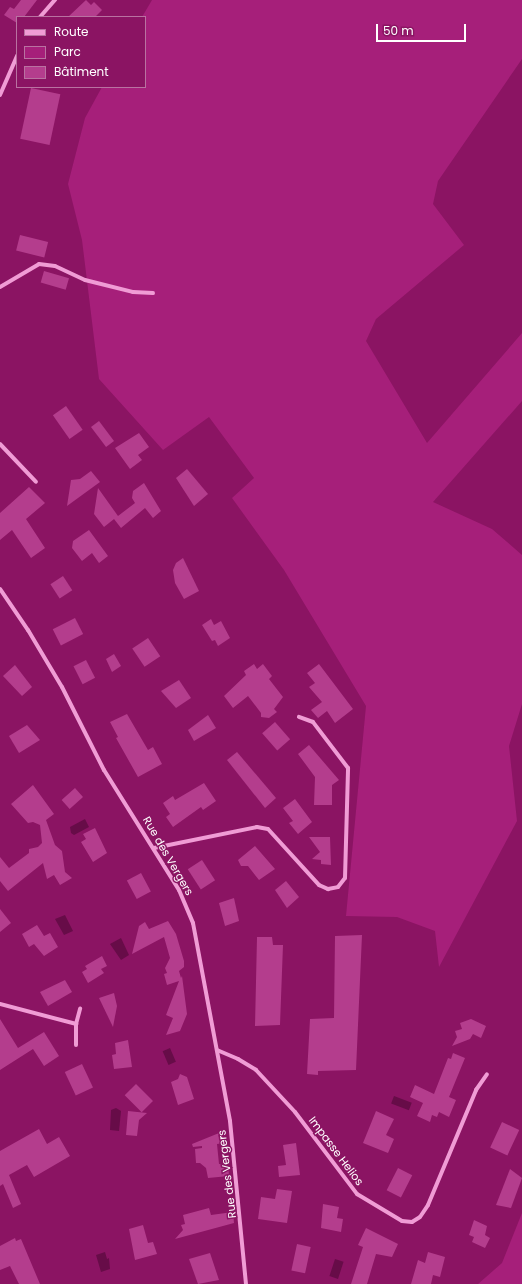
<!DOCTYPE html>
<html>
<head>
<meta charset="utf-8">
<style>
	body { margin:0 }
	#map { position:relative; width:522px; height:1284px; overflow:hidden; background:#8b1463; font-family:Poppins,sans-serif }
	div>[style] { position:absolute }
	.green>* { inset:0; background:#a61f7a }
	.water>* { inset:0; background:#670c48; transform-origin:0 0 }
	.building>* { inset:0; background:#b43d8d; transform-origin:0 0 }
	.street>* { height:4px; margin:-2px; padding:0 2px; transform-origin:2px; border-radius:2px; background:#f09cd5 }
	span { translate:-50% -50%; white-space:nowrap; text-align:center; line-height:1.15; -webkit-text-stroke:3px #8b1463; paint-order:stroke }
	.street-label { font-size:11px; color:#fff }
	.legend { position:absolute; left:16px; top:16px; width:130px; height:72px; box-sizing:border-box; background:#8b1463; border:1px solid #b972a1; margin:0; padding:5px 7px; list-style:none; font-size:12px; color:#fff }
	.legend li { display:flex; align-items:center; gap:8px; height:20px }
	.legend b { width:20px; border:1px solid #b972a1 }
	.scale { position:absolute; left:376px; top:24px; width:90px; height:18px; box-sizing:border-box; border:2px solid #fff; border-top:0; padding-left:5px; font-size:12px; line-height:14px; white-space:nowrap; color:#fff; -webkit-text-stroke:3px #8b1463; paint-order:stroke }
</style>
</head>
<body>
<div id="map">
	<div class="green">
		<div style="clip-path:polygon(152px 0,522px 0,522px 59px,438px 181px,433px 204px,464px 245px,376px 319px,366px 341px,427px 443px,522px 333px,522px 401px,433px 502px,492px 529px,522px 555px,522px 704px,509px 746px,517px 821px,439px 967px,435px 931px,397px 917px,346px 916px,366px 706px,284px 570px,232px 498px,254px 478px,209px 417px,163px 450px,99px 379px,82px 240px,68px 184px,85px 118px,102px 87px,145px 87px,145px 17px,142px 17px)"></div>
		<div style="clip-path:polygon(522px 1213px,522px 1284px,478px 1284px,502px 1263px)"></div>
	</div>
	<div class="water">
		<div style="clip-path:polygon(85px 819px,89px 827px,74px 835px,71px 833px,70px 827px)"></div>
		<div style="clip-path:polygon(65px 915px,73px 931px,64px 935px,55px 919px)"></div>
		<div style="clip-path:polygon(121px 938px,129px 955px,121px 960px,110px 944px)"></div>
		<div style="left:170px;top:1048px;width:15px;height:8px;rotate:67deg"></div>
		<div style="left:394px;top:1096px;width:19px;height:8px;rotate:21deg"></div>
		<div style="clip-path:polygon(116px 1108px,121px 1111px,119px 1131px,110px 1130px,111px 1110px)"></div>
		<div style="clip-path:polygon(105px 1252px,107px 1259px,109px 1258px,110px 1269px,101px 1272px,96px 1255px)"></div>
		<div style="left:335px;top:1259px;width:9px;height:18px;rotate:18deg"></div>
	</div>
	<div class="building">
		<div style="clip-path:polygon(21px 0,37px 0,24px 17px,17px 17px,17px 23px,4px 15px,10px 7px,14px 9px)"></div>
		<div style="clip-path:polygon(86px 0,91px 5px,94px 2px,102px 10px,95px 17px,68px 17px)"></div>
		<div style="left:31px;top:88px;width:30px;height:52px;rotate:12deg"></div>
		<div style="left:20px;top:235px;width:29px;height:16px;rotate:14deg"></div>
		<div style="left:44px;top:271px;width:26px;height:12px;rotate:16deg"></div>
		<div style="left:66px;top:406px;width:29px;height:16px;rotate:55deg"></div>
		<div style="left:99px;top:421px;width:25px;height:10px;rotate:53deg"></div>
		<div style="clip-path:polygon(139px 433px,149px 447px,138px 455px,142px 460px,130px 469px,115px 448px)"></div>
		<div style="clip-path:polygon(187px 469px,208px 494px,194px 506px,176px 478px)"></div>
		<div style="clip-path:polygon(91px 471px,100px 482px,67px 506px,71px 480px,80px 479px)"></div>
		<div style="clip-path:polygon(144px 483px,161px 511px,153px 518px,145px 508px,121px 528px,114px 519px,104px 527px,94px 514px,98px 488px,118px 516px,135px 503px,132px 498px,133px 491px)"></div>
		<div style="clip-path:polygon(29px 487px,45px 503px,26px 519px,45px 548px,31px 558px,12px 530px,0 540px,0 513px)"></div>
		<div style="clip-path:polygon(89px 530px,108px 556px,99px 563px,92px 553px,82px 561px,72px 548px,73px 541px)"></div>
		<div style="clip-path:polygon(183px 558px,199px 591px,184px 599px,175px 583px,173px 570px,176px 563px)"></div>
		<div style="left:63px;top:576px;width:17px;height:15px;rotate:57deg"></div>
		<div style="left:75px;top:618px;width:18px;height:25px;rotate:63deg"></div>
		<div style="clip-path:polygon(211px 619px,214px 625px,221px 621px,230px 638px,218px 646px,215px 640px,212px 641px,202px 625px)"></div>
		<div style="left:148px;top:638px;width:22px;height:19px;rotate:56deg"></div>
		<div style="clip-path:polygon(114px 654px,121px 666px,112px 672px,106px 659px)"></div>
		<div style="left:86px;top:660px;width:20px;height:14px;rotate:63deg"></div>
		<div style="clip-path:polygon(254px 664px,257px 669px,263px 664px,272px 676px,269px 679px,283px 697px,274px 709px,277px 712px,269px 718px,261px 717px,261px 713px,248px 696px,233px 708px,224px 696px,246px 675px,244px 671px)"></div>
		<div style="clip-path:polygon(319px 664px,353px 709px,335px 723px,327px 711px,318px 718px,311px 710px,322px 702px,309px 687px,315px 683px,307px 673px)"></div>
		<div style="clip-path:polygon(15px 665px,32px 687px,22px 696px,3px 676px)"></div>
		<div style="clip-path:polygon(179px 680px,191px 698px,176px 708px,161px 691px)"></div>
		<div style="clip-path:polygon(127px 714px,148px 750px,153px 747px,162px 764px,138px 777px,116px 738px,118px 737px,110px 722px)"></div>
		<div style="clip-path:polygon(208px 715px,216px 728px,194px 741px,188px 730px)"></div>
		<div style="left:275px;top:722px;width:23px;height:17px;rotate:49deg"></div>
		<div style="clip-path:polygon(27px 725px,40px 740px,19px 753px,9px 736px)"></div>
		<div style="clip-path:polygon(309px 745px,339px 780px,332px 785px,332px 805px,314px 805px,315px 777px,298px 754px)"></div>
		<div style="clip-path:polygon(237px 752px,276px 798px,265px 808px,227px 760px)"></div>
		<div style="clip-path:polygon(204px 783px,216px 801px,203px 810px,201px 807px,173px 827px,166px 817px,170px 814px,163px 803px,173px 796px,175px 800px)"></div>
		<div style="clip-path:polygon(33px 785px,54px 814px,46px 820px,55px 845px,62px 851px,65px 872px,72px 878px,60px 885px,54px 875px,47px 879px,43px 863px,8px 891px,0 881px,0 857px,9px 868px,29px 853px,29px 849px,38px 847px,42px 843px,40px 825px,33px 822px,28px 823px,11px 804px)"></div>
		<div style="left:75px;top:788px;width:12px;height:18px;rotate:48deg"></div>
		<div style="clip-path:polygon(295px 799px,312px 822px,298px 834px,289px 823px,293px 821px,283px 808px)"></div>
		<div style="clip-path:polygon(95px 828px,107px 853px,93px 862px,81px 842px,86px 839px,83px 834px)"></div>
		<div style="clip-path:polygon(309px 837px,330px 837px,331px 865px,321px 864px,321px 860px,312px 859px,320px 852px)"></div>
		<div style="clip-path:polygon(255px 846px,275px 869px,259px 880px,248px 866px,241px 866px,238px 860px)"></div>
		<div style="left:202px;top:860px;width:24px;height:17px;rotate:57deg"></div>
		<div style="left:141px;top:873px;width:21px;height:16px;rotate:62deg"></div>
		<div style="clip-path:polygon(286px 881px,299px 897px,287px 908px,275px 890px)"></div>
		<div style="clip-path:polygon(234px 898px,239px 921px,225px 926px,219px 903px)"></div>
		<div style="clip-path:polygon(0 909px,11px 923px,0 932px)"></div>
		<div style="clip-path:polygon(168px 921px,176px 934px,184px 961px,184px 967px,179px 971px,181px 978px,182px 976px,187px 1014px,180px 1031px,166px 1035px,173px 1018px,166px 1015px,179px 981px,167px 985px,164px 974px,167px 973px,165px 968px,170px 958px,164px 937px,132px 954px,139px 926px,145px 922px,149px 929px)"></div>
		<div style="clip-path:polygon(37px 925px,44px 936px,50px 933px,58px 947px,44px 956px,34px 944px,29px 947px,22px 934px)"></div>
		<div style="clip-path:polygon(362px 935px,356px 1070px,318px 1071px,318px 1075px,307px 1074px,310px 1019px,334px 1018px,335px 936px)"></div>
		<div style="clip-path:polygon(257px 937px,272px 937px,273px 945px,283px 945px,280px 1025px,255px 1026px)"></div>
		<div style="clip-path:polygon(102px 956px,107px 966px,101px 969px,104px 973px,88px 983px,82px 972px,87px 969px,85px 966px)"></div>
		<div style="clip-path:polygon(65px 980px,72px 992px,48px 1006px,40px 992px)"></div>
		<div style="clip-path:polygon(114px 993px,117px 1006px,113px 1027px,99px 998px)"></div>
		<div style="clip-path:polygon(0 1019px,18px 1048px,44px 1032px,59px 1056px,44px 1066px,33px 1049px,0 1070px)"></div>
		<div style="clip-path:polygon(471px 1019px,486px 1026px,481px 1038px,473px 1034px,470px 1039px,452px 1046px,457px 1037px,455px 1031px,462px 1029px,460px 1023px)"></div>
		<div style="clip-path:polygon(128px 1040px,132px 1067px,114px 1069px,112px 1055px,116px 1054px,115px 1043px)"></div>
		<div style="clip-path:polygon(453px 1053px,465px 1058px,449px 1097px,456px 1100px,449px 1117px,439px 1112px,437px 1117px,432px 1115px,430px 1122px,417px 1116px,423px 1103px,410px 1097px,415px 1085px,434px 1094px,448px 1058px,451px 1059px)"></div>
		<div style="left:82px;top:1064px;width:26px;height:19px;rotate:65deg"></div>
		<div style="clip-path:polygon(180px 1074px,187px 1077px,194px 1099px,178px 1105px,171px 1082px,178px 1079px)"></div>
		<div style="left:136px;top:1084px;width:24px;height:16px;rotate:45deg"></div>
		<div style="clip-path:polygon(128px 1111px,147px 1113px,139px 1120px,137px 1136px,126px 1135px)"></div>
		<div style="clip-path:polygon(376px 1111px,394px 1119px,386px 1135px,394px 1139px,388px 1153px,363px 1143px)"></div>
		<div style="left:502px;top:1122px;width:19px;height:28px;rotate:25deg"></div>
		<div style="clip-path:polygon(39px 1129px,47px 1144px,59px 1137px,70px 1156px,34px 1177px,27px 1165px,9px 1175px,21px 1204px,13px 1208px,3px 1184px,0 1186px,0 1151px)"></div>
		<div style="clip-path:polygon(224px 1131px,225px 1143px,217px 1144px,219px 1164px,228px 1164px,229px 1176px,208px 1178px,206px 1168px,200px 1163px,196px 1163px,195px 1149px,202px 1148px,202px 1146px,193px 1147px,192px 1144px)"></div>
		<div style="clip-path:polygon(296px 1143px,300px 1175px,279px 1177px,278px 1166px,286px 1165px,283px 1145px)"></div>
		<div style="left:398px;top:1168px;width:16px;height:25px;rotate:27deg"></div>
		<div style="clip-path:polygon(510px 1169px,522px 1178px,511px 1208px,496px 1205px)"></div>
		<div style="clip-path:polygon(277px 1189px,292px 1191px,287px 1223px,258px 1219px,261px 1197px,275px 1199px)"></div>
		<div style="clip-path:polygon(323px 1204px,339px 1207px,337px 1218px,343px 1219px,341px 1232px,321px 1228px)"></div>
		<div style="clip-path:polygon(209px 1208px,211px 1215px,233px 1212px,234px 1223px,175px 1239px,183px 1230px,181px 1225px,185px 1224px,183px 1215px)"></div>
		<div style="clip-path:polygon(474px 1220px,487px 1226px,485px 1235px,490px 1238px,485px 1248px,472px 1242px,474px 1237px,469px 1235px)"></div>
		<div style="clip-path:polygon(143px 1225px,148px 1243px,153px 1242px,157px 1254px,135px 1260px,129px 1229px)"></div>
		<div style="clip-path:polygon(366px 1228px,398px 1244px,392px 1257px,376px 1254px,367px 1284px,351px 1284px,363px 1247px,358px 1245px)"></div>
		<div style="clip-path:polygon(15px 1238px,16px 1241px,21px 1239px,40px 1284px,19px 1284px,10px 1266px,0 1270px,0 1246px)"></div>
		<div style="left:297px;top:1244px;width:14px;height:27px;rotate:12deg"></div>
		<div style="clip-path:polygon(428px 1252px,445px 1257px,440px 1277px,433px 1275px,431px 1284px,411px 1284px,418px 1260px,425px 1263px)"></div>
		<div style="clip-path:polygon(210px 1253px,219px 1280px,198px 1284px,189px 1259px)"></div>
	</div>
	<div class="street">
		<div style="left:40px;top:17px;width:23px;rotate:-49deg"></div>
		<div style="left:0;top:95px;width:43px;rotate:-66.4deg"></div>
		<div style="left:0;top:287px;width:45px;rotate:-30.5deg"></div>
		<div style="left:39px;top:264px;width:16px;rotate:7deg"></div>
		<div style="left:55px;top:266px;width:33px;rotate:25deg"></div>
		<div style="left:85px;top:280px;width:49px;rotate:14deg"></div>
		<div style="left:133px;top:292px;width:20px;rotate:3deg"></div>
		<div style="left:0;top:444px;width:52px;rotate:46.5deg"></div>
		<div style="left:0;top:589px;width:50px;rotate:55.7deg"></div>
		<div style="left:28px;top:630px;width:66px;rotate:59.2deg"></div>
		<div style="left:62px;top:687px;width:93px;rotate:63.2deg"></div>
		<div style="left:104px;top:770px;width:142px;rotate:58deg"></div>
		<div style="left:179px;top:890px;width:36px;rotate:67deg"></div>
		<div style="left:193px;top:923px;width:201px;rotate:79.4deg"></div>
		<div style="left:230px;top:1121px;width:164px;rotate:84.4deg"></div>
		<div style="left:154px;top:848px;width:105px;rotate:-11.5deg"></div>
		<div style="left:257px;top:827px;width:11px;rotate:10deg"></div>
		<div style="left:268px;top:829px;width:76px;rotate:47.7deg"></div>
		<div style="left:319px;top:885px;width:10px;rotate:24deg"></div>
		<div style="left:328px;top:889px;width:10px;rotate:-11deg"></div>
		<div style="left:338px;top:887px;width:11px;rotate:-52deg"></div>
		<div style="left:345px;top:878px;width:110px;rotate:-88.4deg"></div>
		<div style="left:348px;top:768px;width:58px;rotate:-127.3deg"></div>
		<div style="left:313px;top:722px;width:15px;rotate:-160deg"></div>
		<div style="left:0;top:1004px;width:79px;rotate:14.7deg"></div>
		<div style="left:76px;top:1024px;width:16px;rotate:-75deg"></div>
		<div style="left:76px;top:1045px;width:21px;rotate:-90deg"></div>
		<div style="left:217px;top:1050px;width:23px;rotate:23deg"></div>
		<div style="left:238px;top:1059px;width:21px;rotate:31deg"></div>
		<div style="left:256px;top:1070px;width:57px;rotate:47.1deg"></div>
		<div style="left:295px;top:1112px;width:103px;rotate:52.9deg"></div>
		<div style="left:357px;top:1194px;width:52px;rotate:31deg"></div>
		<div style="left:402px;top:1221px;width:10px;rotate:6deg"></div>
		<div style="left:412px;top:1222px;width:9px;rotate:-32deg"></div>
		<div style="left:420px;top:1217px;width:14px;rotate:-56deg"></div>
		<div style="left:428px;top:1205px;width:125px;rotate:-67.3deg"></div>
		<div style="left:476px;top:1090px;width:19px;rotate:-55deg"></div>
	</div>
	<div class="street-label">
		<span style="left:168px;top:856px;rotate:60deg">Rue des Vergers</span>
		<span style="left:336px;top:1151px;rotate:53deg">Impasse Helios</span>
		<span style="left:227px;top:1174px;rotate:-97deg">Rue des Vergers</span>
	</div>
	<ul class="legend">
	<li><b style="height:5px;background:#f09cd5"></b>Route</li>
	<li><b style="height:11px;background:#a61f7a"></b>Parc</li>
	<li><b style="height:11px;background:#b43d8d"></b>Bâtiment</li>
	</ul>
	<div class="scale">50 m</div>
</div>
</body>
</html>
